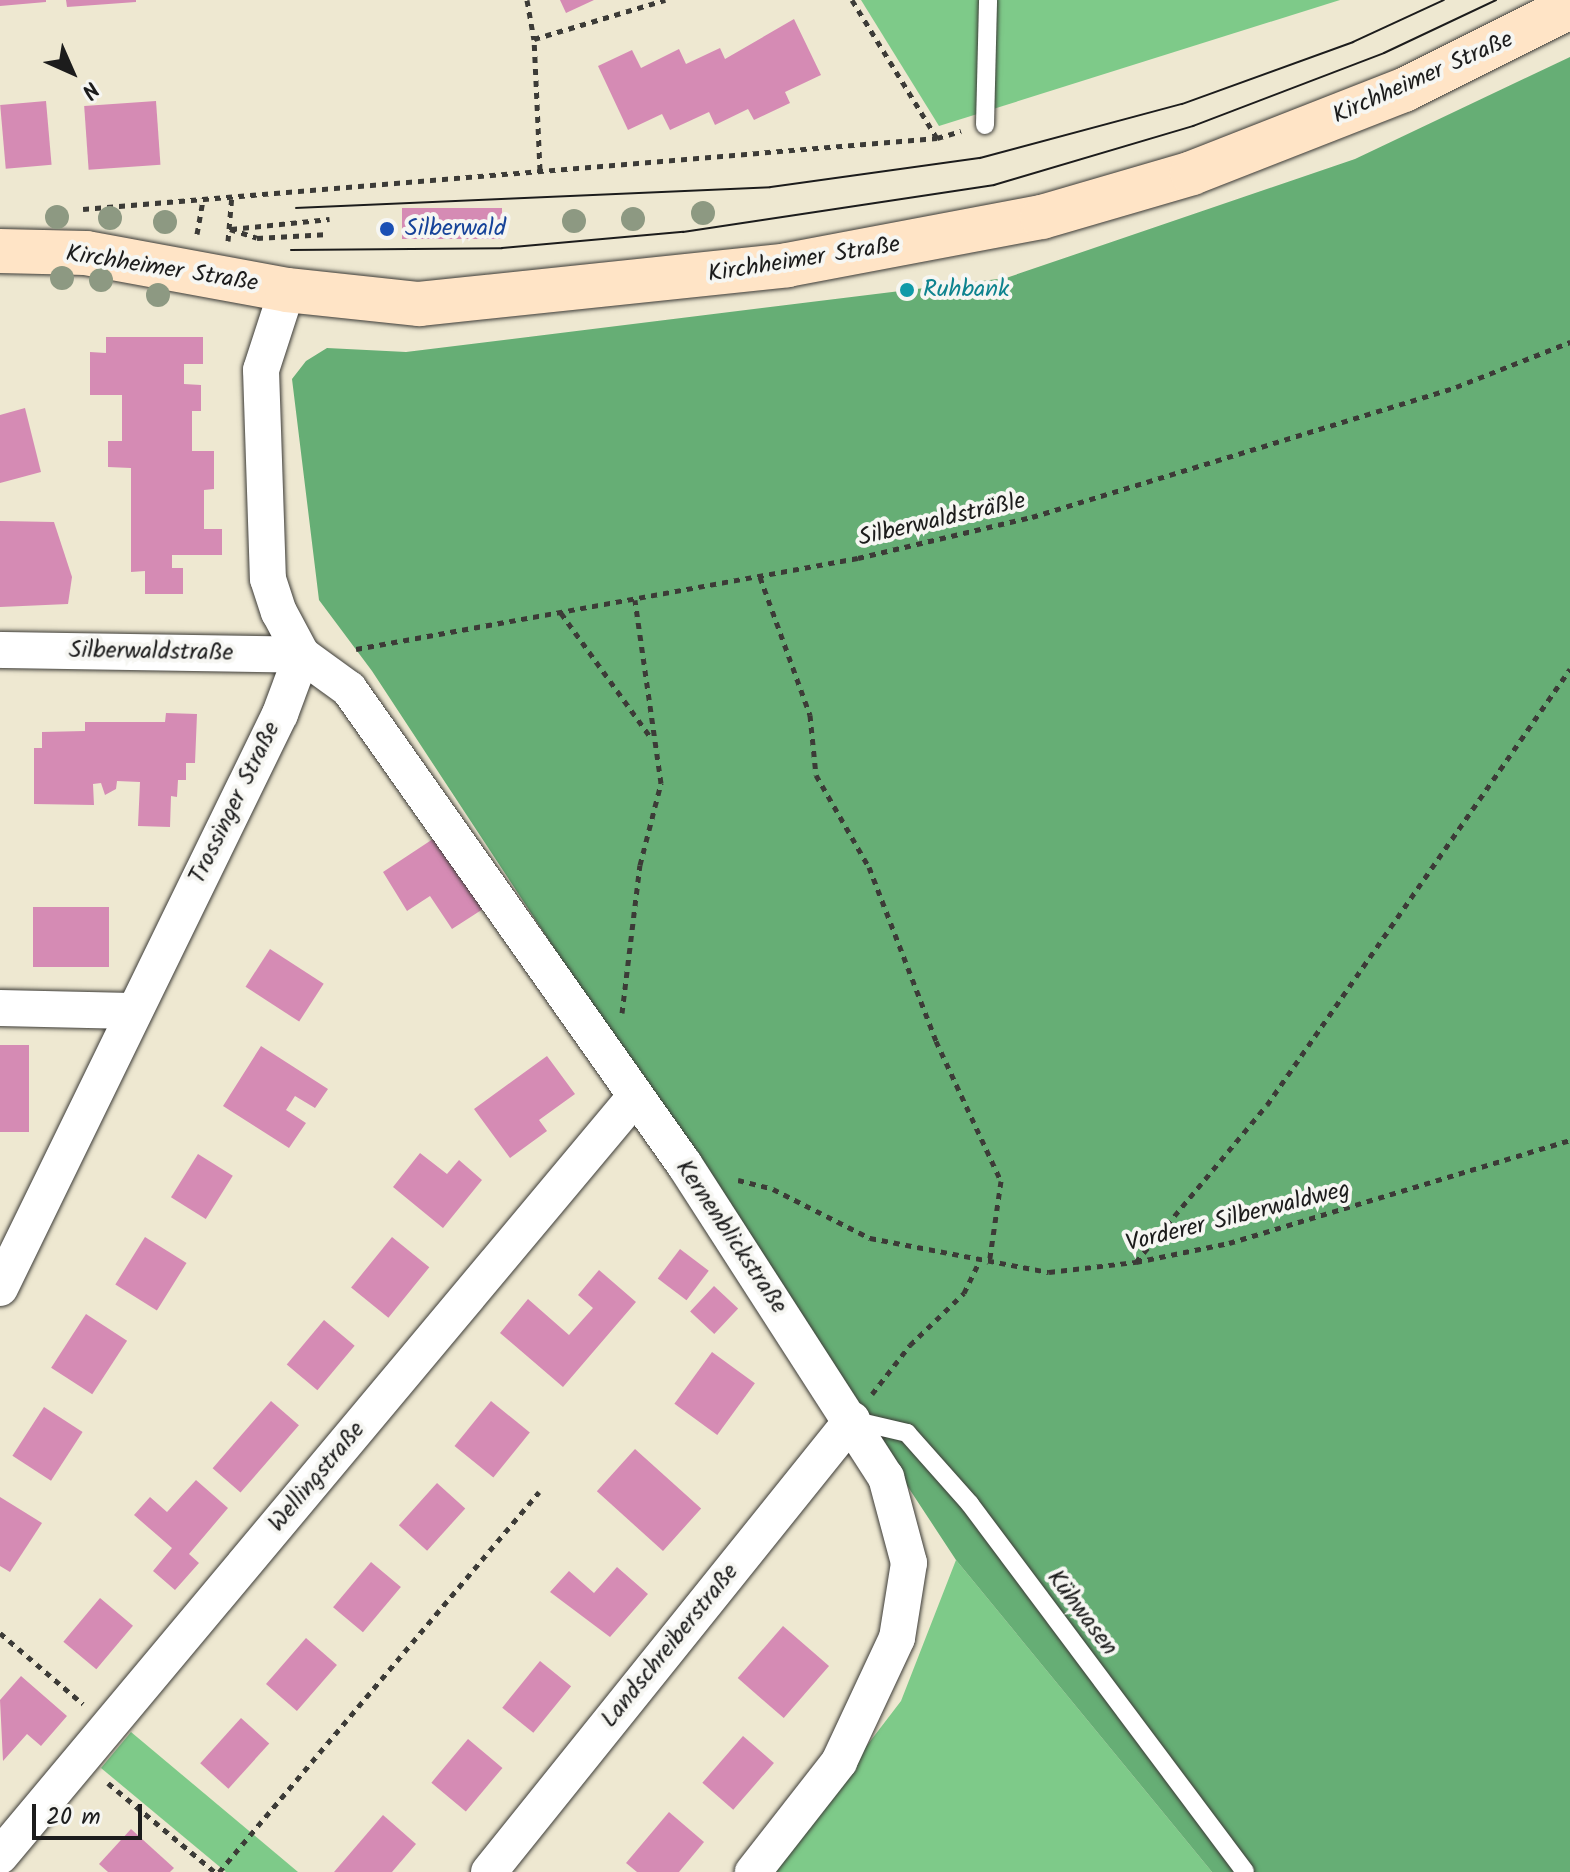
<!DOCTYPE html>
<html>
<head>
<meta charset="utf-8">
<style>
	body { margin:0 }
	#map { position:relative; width:1570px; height:1872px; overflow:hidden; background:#eee8d1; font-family:Kalam,sans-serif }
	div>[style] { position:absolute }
	.green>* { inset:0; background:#7eca89 }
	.forest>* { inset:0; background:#66ae75 }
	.building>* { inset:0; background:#d58bb4; transform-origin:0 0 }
	.path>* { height:5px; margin-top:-2.5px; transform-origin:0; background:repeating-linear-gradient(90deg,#3c3b37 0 6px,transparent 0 12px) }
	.roads { filter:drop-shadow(0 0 2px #3c3b37) drop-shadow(0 0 2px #3c3b37) }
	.service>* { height:18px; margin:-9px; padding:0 9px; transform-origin:9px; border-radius:9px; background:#fff }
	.minor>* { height:36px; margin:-18px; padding:0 18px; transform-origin:18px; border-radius:18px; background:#fff }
	.secondary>* { height:44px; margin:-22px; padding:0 22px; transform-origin:22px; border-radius:22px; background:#ffe4c6 }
	.tram>* { height:2px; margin:-1px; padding:0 1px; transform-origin:1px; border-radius:1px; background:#1c1c1c }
	.trees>* { width:24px; height:24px; margin:-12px; border-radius:50%; background:#8d9982 }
	.dots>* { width:22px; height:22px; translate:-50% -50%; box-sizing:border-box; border:4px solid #f6f6f2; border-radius:50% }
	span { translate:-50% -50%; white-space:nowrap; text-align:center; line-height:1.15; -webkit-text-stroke:8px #f6f6f2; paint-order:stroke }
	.street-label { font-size:24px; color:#1c1c1c }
	.transit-label { font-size:24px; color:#164399 }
	.left { translate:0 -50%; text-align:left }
	.culture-label { font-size:24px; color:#0d838f }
	.north { position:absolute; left:32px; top:32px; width:80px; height:80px; -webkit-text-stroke:6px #f6f6f2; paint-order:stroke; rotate:135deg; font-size:22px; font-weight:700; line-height:32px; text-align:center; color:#1c1c1c }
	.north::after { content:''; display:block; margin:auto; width:28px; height:36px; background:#1c1c1c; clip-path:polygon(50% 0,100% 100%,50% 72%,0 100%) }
	.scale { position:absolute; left:32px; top:1804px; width:110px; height:36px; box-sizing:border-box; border:4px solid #1c1c1c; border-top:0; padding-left:10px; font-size:24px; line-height:28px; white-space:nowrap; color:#1c1c1c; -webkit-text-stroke:6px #f6f6f2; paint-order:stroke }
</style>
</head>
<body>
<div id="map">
	<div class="green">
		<div style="clip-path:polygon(861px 0,1340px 0,939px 126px)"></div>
		<div style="clip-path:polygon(956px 1560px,1212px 1872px,770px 1872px,901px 1701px)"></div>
		<div style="clip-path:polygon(131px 1732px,298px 1872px,226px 1872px,101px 1768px)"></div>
	</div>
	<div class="forest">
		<div style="clip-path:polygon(1570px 57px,1570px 1872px,1212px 1872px,956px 1560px,372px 671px,319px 600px,292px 379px,306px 361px,327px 348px,406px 352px,1006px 278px,1355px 159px)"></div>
	</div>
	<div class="building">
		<div style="clip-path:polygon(0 0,46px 0,46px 2px,0 6px)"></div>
		<div style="clip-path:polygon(66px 0,136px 0,136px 2px,67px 7px)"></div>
		<div style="clip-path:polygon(560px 0,594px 0,566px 13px)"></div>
		<div style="clip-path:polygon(794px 19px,821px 75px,785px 92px,790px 103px,754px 120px,748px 109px,715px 125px,709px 112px,670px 130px,662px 114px,628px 130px,598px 66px,632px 50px,641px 68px,679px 49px,686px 64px,720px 48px,725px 59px)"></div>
		<div style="left:46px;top:101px;width:64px;height:46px;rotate:85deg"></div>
		<div style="left:156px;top:101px;width:64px;height:72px;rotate:86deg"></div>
		<div style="left:502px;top:208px;width:31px;height:100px;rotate:90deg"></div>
		<div style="clip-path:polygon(106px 337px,203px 337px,203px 364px,184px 364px,184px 384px,201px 385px,201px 411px,192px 411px,192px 451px,214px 451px,214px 489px,204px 490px,204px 529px,222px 529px,222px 555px,172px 555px,172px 568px,183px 568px,183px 594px,145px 594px,145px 571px,131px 572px,131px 468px,108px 467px,108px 441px,122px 441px,122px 395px,90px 395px,90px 352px,106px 353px)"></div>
		<div style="clip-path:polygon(25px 408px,41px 472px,0 483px,0 415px)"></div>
		<div style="clip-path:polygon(0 521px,54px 522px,72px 577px,68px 604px,0 607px)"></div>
		<div style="clip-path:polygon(166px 713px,197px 714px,195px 763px,186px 763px,186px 780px,178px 780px,177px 797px,171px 796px,170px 827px,138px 826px,140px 782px,117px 781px,116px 789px,105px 795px,101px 783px,93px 784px,94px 805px,34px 804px,34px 748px,42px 748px,42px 732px,85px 731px,85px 722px,165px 722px)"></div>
		<div style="clip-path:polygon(436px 837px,483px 909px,452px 929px,430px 896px,407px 911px,383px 872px)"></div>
		<div style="left:33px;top:907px;width:76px;height:60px"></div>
		<div style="left:270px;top:949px;width:64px;height:45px;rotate:33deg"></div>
		<div style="left:0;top:1045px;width:29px;height:87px"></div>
		<div style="clip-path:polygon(261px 1046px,328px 1089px,315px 1108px,295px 1096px,286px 1110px,306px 1123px,289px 1148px,223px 1106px)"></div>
		<div style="clip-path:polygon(547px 1056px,575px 1094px,539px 1120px,547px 1131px,510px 1158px,474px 1109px)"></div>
		<div style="clip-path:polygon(420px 1153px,447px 1174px,459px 1160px,482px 1180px,443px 1228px,393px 1187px)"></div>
		<div style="left:198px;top:1154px;width:41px;height:51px;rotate:32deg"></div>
		<div style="left:145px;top:1237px;width:49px;height:56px;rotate:32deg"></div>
		<div style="left:392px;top:1237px;width:48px;height:65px;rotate:39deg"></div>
		<div style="left:680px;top:1249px;width:36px;height:37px;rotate:37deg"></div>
		<div style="clip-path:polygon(599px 1270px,636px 1302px,563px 1387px,500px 1333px,528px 1299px,569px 1335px,593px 1308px,578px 1295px)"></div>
		<div style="left:714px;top:1286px;width:33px;height:35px;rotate:43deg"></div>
		<div style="left:86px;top:1314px;width:49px;height:64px;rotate:33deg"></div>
		<div style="left:324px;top:1320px;width:40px;height:58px;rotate:40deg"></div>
		<div style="left:712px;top:1352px;width:53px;height:64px;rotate:36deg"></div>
		<div style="left:271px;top:1401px;width:37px;height:89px;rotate:41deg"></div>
		<div style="left:491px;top:1401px;width:50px;height:58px;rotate:39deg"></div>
		<div style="left:44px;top:1407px;width:46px;height:58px;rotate:33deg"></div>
		<div style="left:635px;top:1449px;width:89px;height:57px;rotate:42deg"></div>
		<div style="clip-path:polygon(196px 1480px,228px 1508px,189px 1554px,199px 1563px,175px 1590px,153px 1571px,172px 1548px,134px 1515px,150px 1497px,167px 1512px)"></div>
		<div style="left:437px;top:1483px;width:38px;height:57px;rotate:42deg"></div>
		<div style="clip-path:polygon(0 1497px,42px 1523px,10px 1572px,0 1566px)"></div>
		<div style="left:371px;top:1562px;width:39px;height:59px;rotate:40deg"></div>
		<div style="clip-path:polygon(617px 1567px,648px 1594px,610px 1637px,550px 1592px,569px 1571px,594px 1593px)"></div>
		<div style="left:100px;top:1598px;width:43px;height:57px;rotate:40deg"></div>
		<div style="left:783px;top:1626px;width:61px;height:69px;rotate:41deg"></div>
		<div style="left:306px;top:1638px;width:41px;height:61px;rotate:41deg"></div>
		<div style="left:540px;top:1661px;width:40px;height:60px;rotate:39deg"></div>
		<div style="clip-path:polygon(21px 1676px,67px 1716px,41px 1746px,27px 1734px,3px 1761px,0 1700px)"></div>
		<div style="left:241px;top:1718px;width:38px;height:61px;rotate:42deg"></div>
		<div style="left:743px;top:1736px;width:41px;height:62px;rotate:41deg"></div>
		<div style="left:468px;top:1739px;width:45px;height:57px;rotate:40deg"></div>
		<div style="clip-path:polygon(669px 1812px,704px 1842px,679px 1872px,637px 1872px,626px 1863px)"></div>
		<div style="clip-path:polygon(383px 1815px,416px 1844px,392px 1872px,334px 1872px)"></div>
		<div style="clip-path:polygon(131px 1829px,174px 1868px,170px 1872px,108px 1872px,99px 1864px)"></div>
	</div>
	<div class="path">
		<div style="left:527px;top:0;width:40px;rotate:80deg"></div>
		<div style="left:852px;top:0;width:162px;rotate:58.4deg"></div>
		<div style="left:540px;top:170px;width:131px;rotate:-92.6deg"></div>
		<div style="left:534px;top:39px;width:137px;rotate:-16.6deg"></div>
		<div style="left:83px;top:209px;width:857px;rotate:-4.75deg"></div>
		<div style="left:937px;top:138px;width:25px;rotate:-16deg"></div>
		<div style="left:230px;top:229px;width:28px;rotate:18deg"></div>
		<div style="left:257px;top:238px;width:72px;rotate:-3.2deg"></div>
		<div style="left:231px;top:229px;width:99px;rotate:-5.8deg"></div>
		<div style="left:197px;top:234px;width:36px;rotate:-80deg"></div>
		<div style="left:228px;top:241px;width:47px;rotate:-85.1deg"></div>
		<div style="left:760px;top:577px;width:147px;rotate:70.1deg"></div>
		<div style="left:810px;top:715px;width:60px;rotate:84.3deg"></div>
		<div style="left:816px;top:775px;width:106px;rotate:60.1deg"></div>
		<div style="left:869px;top:867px;width:186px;rotate:68.9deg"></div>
		<div style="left:936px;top:1041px;width:154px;rotate:65.1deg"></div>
		<div style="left:1001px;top:1181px;width:84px;rotate:98.2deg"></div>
		<div style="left:561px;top:613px;width:155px;rotate:54.2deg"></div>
		<div style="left:356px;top:649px;width:510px;rotate:-10.27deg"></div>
		<div style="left:858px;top:558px;width:179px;rotate:-13.3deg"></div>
		<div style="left:1032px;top:517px;width:443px;rotate:-17deg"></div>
		<div style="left:1456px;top:387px;width:123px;rotate:-21.5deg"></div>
		<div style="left:622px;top:1013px;width:149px;rotate:-83.1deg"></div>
		<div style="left:640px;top:865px;width:85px;rotate:-75.6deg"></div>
		<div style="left:661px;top:783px;width:185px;rotate:-98.1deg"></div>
		<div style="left:738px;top:1180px;width:36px;rotate:14deg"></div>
		<div style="left:773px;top:1189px;width:109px;rotate:26.8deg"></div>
		<div style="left:870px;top:1238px;width:182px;rotate:10.8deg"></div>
		<div style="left:1049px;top:1272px;width:88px;rotate:-6.6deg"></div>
		<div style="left:1136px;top:1262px;width:95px;rotate:-11.5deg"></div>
		<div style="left:1229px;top:1243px;width:356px;rotate:-16.8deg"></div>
		<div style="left:1136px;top:1262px;width:204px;rotate:-50.2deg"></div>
		<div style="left:1267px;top:1105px;width:531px;rotate:-55.2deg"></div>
		<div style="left:872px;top:1394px;width:62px;rotate:-52.2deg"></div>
		<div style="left:910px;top:1345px;width:75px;rotate:-43.9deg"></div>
		<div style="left:964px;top:1293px;width:34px;rotate:-64deg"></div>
		<div style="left:0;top:1633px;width:109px;rotate:40.5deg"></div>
		<div style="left:108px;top:1783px;width:139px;rotate:39.8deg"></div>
		<div style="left:219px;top:1872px;width:497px;rotate:-49.9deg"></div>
	</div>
	<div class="roads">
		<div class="service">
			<div style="left:985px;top:125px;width:125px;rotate:-88.6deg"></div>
			<div style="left:852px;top:1420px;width:57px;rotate:13.3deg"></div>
			<div style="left:907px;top:1433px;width:95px;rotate:48.4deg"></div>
			<div style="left:970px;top:1504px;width:459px;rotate:53.2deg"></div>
		</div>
		<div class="minor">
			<div style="left:287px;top:290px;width:84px;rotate:108deg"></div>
			<div style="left:261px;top:370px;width:209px;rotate:88.1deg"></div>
			<div style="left:268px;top:579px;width:35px;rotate:72deg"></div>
			<div style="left:279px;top:612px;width:49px;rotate:61.9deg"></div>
			<div style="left:302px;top:655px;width:58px;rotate:35.9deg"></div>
			<div style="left:349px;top:689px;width:581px;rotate:54.81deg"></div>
			<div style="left:684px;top:1164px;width:373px;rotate:57.2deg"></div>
			<div style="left:886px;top:1477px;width:89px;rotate:75deg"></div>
			<div style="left:909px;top:1563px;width:76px;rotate:99.1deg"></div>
			<div style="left:897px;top:1638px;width:137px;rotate:115.1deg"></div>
			<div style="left:839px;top:1762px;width:140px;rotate:128deg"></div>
			<div style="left:0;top:650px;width:302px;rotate:0.9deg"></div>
			<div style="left:0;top:1008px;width:132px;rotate:1.3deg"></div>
			<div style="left:0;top:1288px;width:639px;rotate:-64deg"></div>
			<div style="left:280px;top:714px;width:63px;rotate:-69.6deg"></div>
			<div style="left:0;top:1856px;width:988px;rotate:-50.09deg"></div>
			<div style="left:489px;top:1872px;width:580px;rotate:-51.23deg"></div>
		</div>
		<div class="secondary">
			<div style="left:0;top:251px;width:86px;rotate:1.3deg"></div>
			<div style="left:86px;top:253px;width:204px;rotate:10.4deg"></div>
			<div style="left:287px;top:290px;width:133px;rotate:6.1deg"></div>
			<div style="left:419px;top:304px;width:370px;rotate:-6deg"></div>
			<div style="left:787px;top:265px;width:259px;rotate:-10.7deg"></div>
			<div style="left:1042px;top:217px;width:156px;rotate:-16.3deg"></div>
			<div style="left:1192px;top:173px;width:228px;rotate:-21.4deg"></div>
			<div style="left:1404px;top:90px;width:186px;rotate:-26.6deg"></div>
		</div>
	</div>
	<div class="tram">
		<div style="left:296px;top:208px;width:474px;rotate:-2.5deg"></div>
		<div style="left:770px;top:187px;width:212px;rotate:-7.9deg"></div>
		<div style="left:980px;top:158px;width:209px;rotate:-15deg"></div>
		<div style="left:1182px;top:104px;width:182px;rotate:-19.9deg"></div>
		<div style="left:1353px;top:42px;width:100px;rotate:-24.8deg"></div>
		<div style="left:291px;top:250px;width:211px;rotate:-0.5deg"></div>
		<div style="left:502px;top:248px;width:182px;rotate:-5.1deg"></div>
		<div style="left:683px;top:232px;width:315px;rotate:-8.6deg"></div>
		<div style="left:994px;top:185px;width:208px;rotate:-16.5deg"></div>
		<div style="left:1193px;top:126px;width:204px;rotate:-20.9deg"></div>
		<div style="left:1384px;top:53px;width:124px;rotate:-25.3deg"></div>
	</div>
	<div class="trees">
		<div style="left:703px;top:213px"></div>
		<div style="left:57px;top:217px"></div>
		<div style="left:110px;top:218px"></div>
		<div style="left:633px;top:219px"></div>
		<div style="left:574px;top:221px"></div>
		<div style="left:165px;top:222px"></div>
		<div style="left:62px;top:278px"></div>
		<div style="left:101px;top:280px"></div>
		<div style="left:158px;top:295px"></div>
	</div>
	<div class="dots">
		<div style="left:387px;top:229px;background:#1a4fb4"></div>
		<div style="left:907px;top:290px;background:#0f9aa8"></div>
	</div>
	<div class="street-label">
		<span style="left:1423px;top:78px;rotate:-24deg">Kirchheimer Straße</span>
		<span style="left:804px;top:260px;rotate:-9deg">Kirchheimer Straße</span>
		<span style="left:162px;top:269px;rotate:9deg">Kirchheimer Straße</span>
		<span style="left:942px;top:520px;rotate:-13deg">Silberwaldsträßle</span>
		<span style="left:151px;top:652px;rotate:1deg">Silberwaldstraße</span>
		<span style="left:235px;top:803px;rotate:-64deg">Trossinger Straße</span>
		<span style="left:1238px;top:1217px;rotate:-14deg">Vorderer Silberwaldweg</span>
		<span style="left:731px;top:1237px;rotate:56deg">Kernenblickstraße</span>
		<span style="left:317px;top:1477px;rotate:-50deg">Wellingstraße</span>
		<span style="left:1082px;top:1613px;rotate:53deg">Kühwasen</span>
		<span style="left:670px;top:1646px;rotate:-51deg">Landschreiberstraße</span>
	</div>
	<div class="transit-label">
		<span class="left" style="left:405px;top:229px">Silberwald</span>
	</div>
	<div class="culture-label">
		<span class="left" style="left:923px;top:290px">Ruhbank</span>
	</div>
	<div class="north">N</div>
	<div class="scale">20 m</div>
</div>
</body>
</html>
